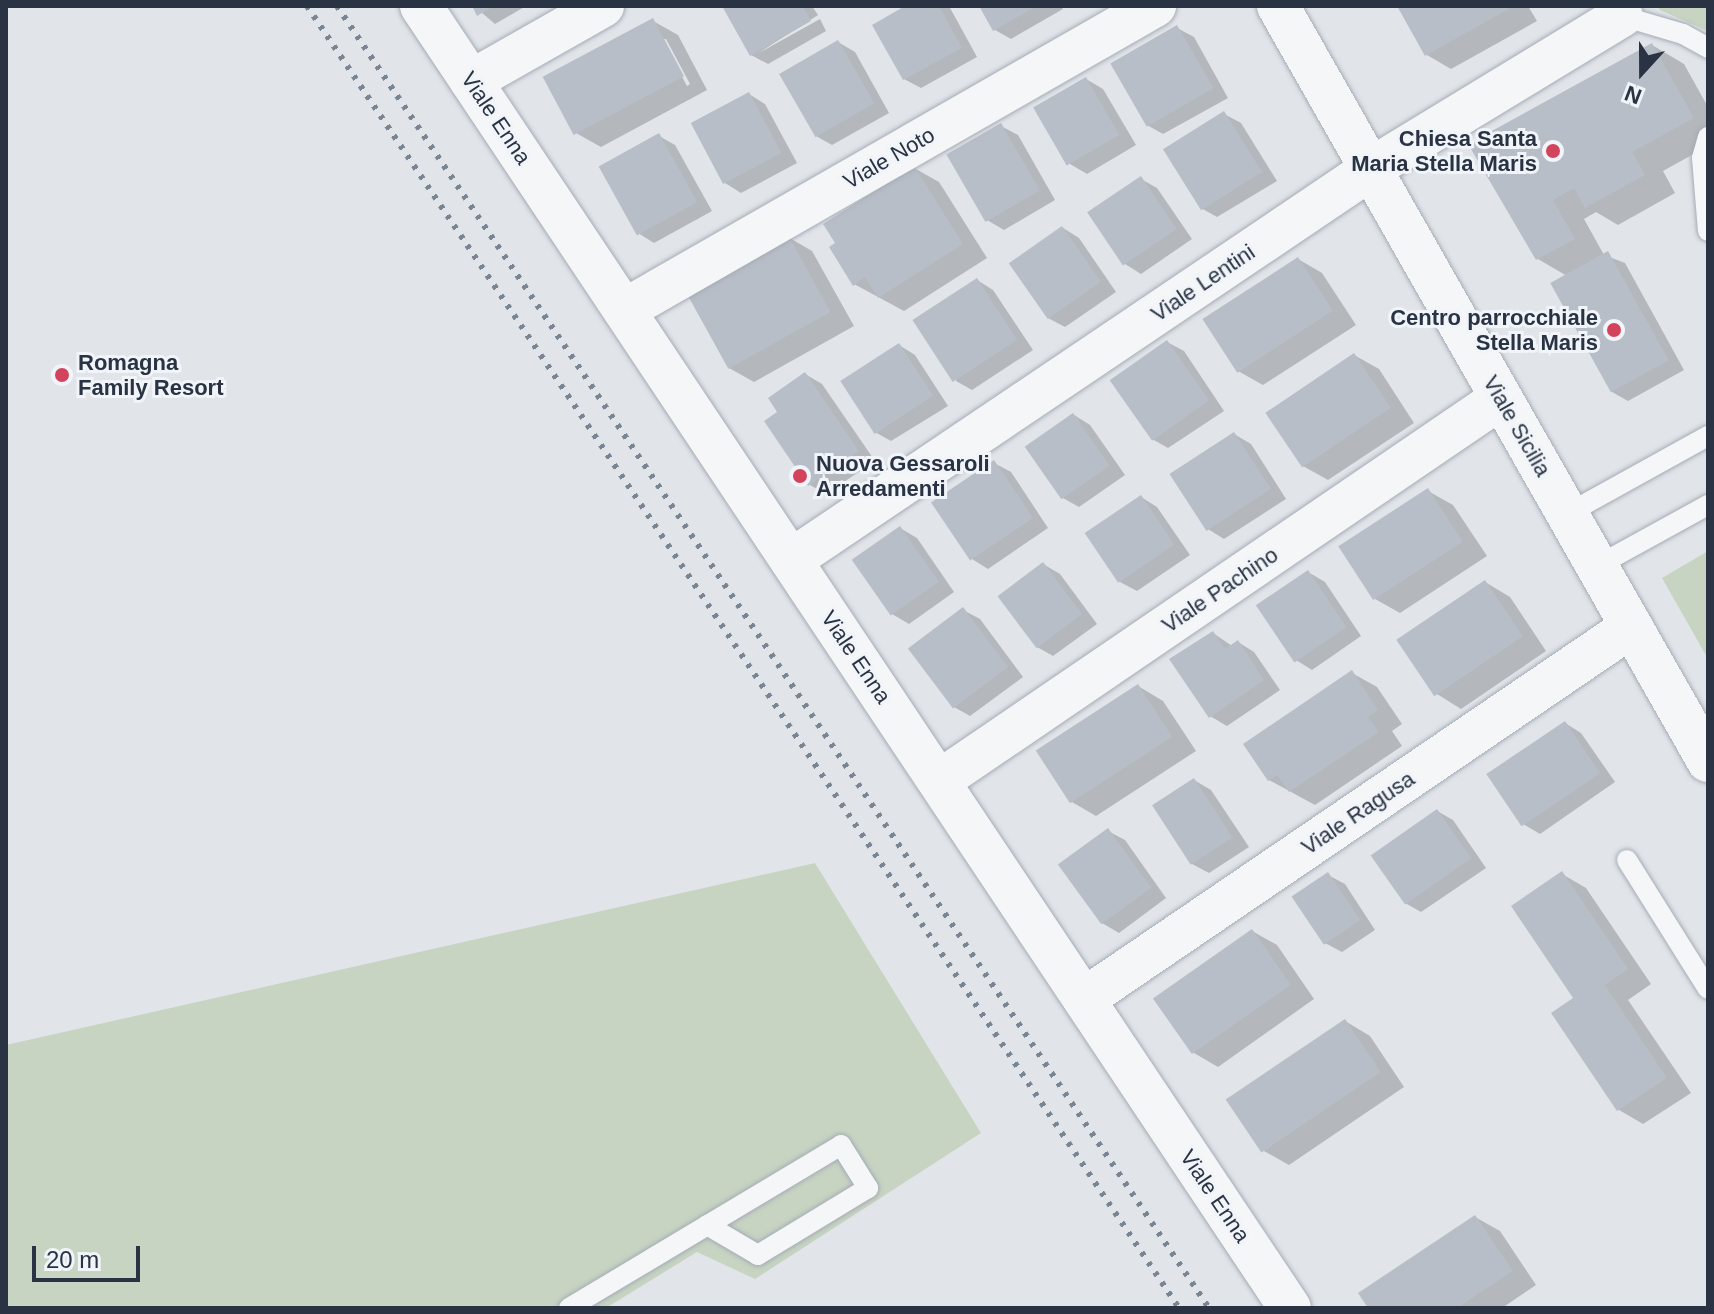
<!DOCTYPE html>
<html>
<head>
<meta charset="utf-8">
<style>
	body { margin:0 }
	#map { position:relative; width:1714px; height:1314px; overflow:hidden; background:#e1e5ea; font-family:Arial,sans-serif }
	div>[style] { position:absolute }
	.green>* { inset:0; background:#c7d4c2 }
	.shadow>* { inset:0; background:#0003 }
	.building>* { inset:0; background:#b8bec8; transform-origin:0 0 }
	.roads { filter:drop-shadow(0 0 2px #a6acb5) drop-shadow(0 0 2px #a6acb5) }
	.lane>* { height:20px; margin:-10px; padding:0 10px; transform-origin:10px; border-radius:10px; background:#f4f6f8 }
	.street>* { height:42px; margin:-21px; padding:0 21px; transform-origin:21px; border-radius:21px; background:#f4f6f8 }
	.rail>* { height:6px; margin-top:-3px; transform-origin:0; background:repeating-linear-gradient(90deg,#7a8594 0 4px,transparent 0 12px) }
	.dots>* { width:22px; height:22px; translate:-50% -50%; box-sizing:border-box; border:4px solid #f1f4f8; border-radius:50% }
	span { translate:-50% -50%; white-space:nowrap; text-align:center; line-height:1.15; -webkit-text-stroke:6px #f1f4f8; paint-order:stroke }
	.street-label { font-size:22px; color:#293343 }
	.poi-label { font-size:22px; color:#293343; font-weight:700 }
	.right { translate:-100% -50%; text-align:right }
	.left { translate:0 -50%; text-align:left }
	.frame { position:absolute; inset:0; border:8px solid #293343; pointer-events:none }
	.north { position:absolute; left:1602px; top:32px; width:80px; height:80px; -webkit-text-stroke:6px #f1f4f8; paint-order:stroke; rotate:201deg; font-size:22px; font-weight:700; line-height:32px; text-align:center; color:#293343 }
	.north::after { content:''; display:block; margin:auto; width:28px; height:36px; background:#293343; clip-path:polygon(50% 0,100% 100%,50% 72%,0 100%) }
	.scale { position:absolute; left:32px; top:1246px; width:108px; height:36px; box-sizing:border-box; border:4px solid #293343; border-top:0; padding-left:10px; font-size:24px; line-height:28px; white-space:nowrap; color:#293343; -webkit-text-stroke:6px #f1f4f8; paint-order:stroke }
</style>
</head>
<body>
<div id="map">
	<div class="green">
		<div style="clip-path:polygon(1657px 6px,1708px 6px,1708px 31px,1660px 10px)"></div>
		<div style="clip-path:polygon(1708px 551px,1708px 659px,1662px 578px)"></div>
		<div style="clip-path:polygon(815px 863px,981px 1133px,755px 1279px,697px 1252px,606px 1308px,6px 1308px,6px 1045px)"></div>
	</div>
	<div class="shadow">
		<div style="clip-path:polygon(474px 6px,526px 6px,495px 24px)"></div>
		<div style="clip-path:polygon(724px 6px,812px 6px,818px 15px,757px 54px,820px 19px,826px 31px,768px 64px,751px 55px)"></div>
		<div style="clip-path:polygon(910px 6px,949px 6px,977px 57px,921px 88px,904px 79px)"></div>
		<div style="clip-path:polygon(981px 6px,1061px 6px,1063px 9px,1011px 39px,995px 30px)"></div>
		<div style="clip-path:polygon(1399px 6px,1528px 6px,1537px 21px,1451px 69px,1427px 55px)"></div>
		<div style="clip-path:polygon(evenodd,653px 21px,678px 35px,707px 90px,601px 147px,576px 133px,653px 21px,662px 39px,666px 39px,690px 84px,687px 86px,662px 39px)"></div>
		<div style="clip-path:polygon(1177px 28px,1194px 37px,1228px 98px,1163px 134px,1147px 125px)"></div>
		<div style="clip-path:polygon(838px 42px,855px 52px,889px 113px,832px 145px,816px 136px)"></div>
		<div style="clip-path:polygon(1652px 45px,1684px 64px,1708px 107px,1708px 146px,1663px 171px,1675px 193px,1618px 225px,1596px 212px,1584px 219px,1604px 255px,1625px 263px,1684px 370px,1628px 401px,1612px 392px,1567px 276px,1538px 259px,1470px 145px)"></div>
		<div style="clip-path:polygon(1086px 79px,1103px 89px,1136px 145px,1087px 174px,1070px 164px)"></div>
		<div style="clip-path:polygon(749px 94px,765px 104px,797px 163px,741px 193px,725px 183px)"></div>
		<div style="clip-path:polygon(1224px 114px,1241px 123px,1277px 181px,1217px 217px,1201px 208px)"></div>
		<div style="clip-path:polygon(1001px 126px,1018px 135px,1055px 200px,1004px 230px,987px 220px)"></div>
		<div style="clip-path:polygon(659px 136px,675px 145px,712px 211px,654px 243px,638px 233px)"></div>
		<div style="clip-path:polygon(914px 168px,939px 182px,987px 258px,904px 311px,854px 284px)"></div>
		<div style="clip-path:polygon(1141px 179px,1157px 188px,1192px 239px,1141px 274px,1125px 264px)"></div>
		<div style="clip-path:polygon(1063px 228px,1079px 238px,1116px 292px,1065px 327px,1048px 318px)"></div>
		<div style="clip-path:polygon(788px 237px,812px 251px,854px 326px,754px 382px,729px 368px)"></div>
		<div style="clip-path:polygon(1298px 259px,1322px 273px,1356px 325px,1263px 385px,1238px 371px)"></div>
		<div style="clip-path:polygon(977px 280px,993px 290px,1033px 350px,972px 390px,956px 381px)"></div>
		<div style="clip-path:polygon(1167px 342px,1184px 351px,1224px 411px,1168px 448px,1152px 439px)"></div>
		<div style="clip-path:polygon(899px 345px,915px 355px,948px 406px,891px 441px,875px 432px,842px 381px)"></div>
		<div style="clip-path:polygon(1354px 355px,1379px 369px,1414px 423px,1328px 480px,1303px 466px)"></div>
		<div style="clip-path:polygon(805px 374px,822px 384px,875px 461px,826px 494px,810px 485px)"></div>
		<div style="clip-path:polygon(1074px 415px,1090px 425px,1125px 475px,1079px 507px,1063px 498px)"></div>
		<div style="clip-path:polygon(1234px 434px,1251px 444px,1286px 499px,1224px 539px,1208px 529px)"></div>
		<div style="clip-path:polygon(994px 463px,1011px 472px,1048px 528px,988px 569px,972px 559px)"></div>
		<div style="clip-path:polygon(1428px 491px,1453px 505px,1487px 556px,1400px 613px,1375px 599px)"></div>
		<div style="clip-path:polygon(1141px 497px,1157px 507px,1190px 555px,1137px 591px,1120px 582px)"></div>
		<div style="clip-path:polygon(900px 528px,917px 538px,954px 592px,909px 624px,892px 614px)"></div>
		<div style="clip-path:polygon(1043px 564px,1060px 574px,1097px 624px,1053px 656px,1037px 647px)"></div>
		<div style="clip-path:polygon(1308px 572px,1325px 582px,1361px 636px,1312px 670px,1296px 660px)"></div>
		<div style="clip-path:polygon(1485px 582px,1510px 597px,1546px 651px,1461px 709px,1437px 694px)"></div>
		<div style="clip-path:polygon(963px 610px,980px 619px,1023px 677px,970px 716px,954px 707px)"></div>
		<div style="clip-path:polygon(1213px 633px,1232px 646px,1238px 642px,1254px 652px,1280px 690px,1227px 726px,1210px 716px)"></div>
		<div style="clip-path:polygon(1352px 673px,1377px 687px,1402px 724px,1392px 731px,1402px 746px,1315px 805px,1269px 780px)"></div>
		<div style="clip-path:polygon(1138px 686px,1163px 701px,1196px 751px,1096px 816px,1072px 802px)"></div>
		<div style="clip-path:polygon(1565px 723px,1581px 733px,1615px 782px,1540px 834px,1523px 824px)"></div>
		<div style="clip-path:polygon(1194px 780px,1211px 790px,1249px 847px,1209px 873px,1192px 864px)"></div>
		<div style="clip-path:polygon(1437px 811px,1453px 820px,1486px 868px,1421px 912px,1405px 903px)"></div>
		<div style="clip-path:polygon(1108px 831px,1125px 840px,1166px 898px,1119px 933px,1102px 923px)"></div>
		<div style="clip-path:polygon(1562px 874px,1586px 888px,1651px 984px,1628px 1000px,1691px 1093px,1643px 1124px,1619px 1110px,1576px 999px)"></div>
		<div style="clip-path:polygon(1328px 875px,1345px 884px,1375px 930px,1342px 952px,1325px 943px)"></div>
		<div style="clip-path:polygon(1252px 931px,1277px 945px,1314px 999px,1218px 1067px,1194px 1053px,1156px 999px)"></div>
		<div style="clip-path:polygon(1345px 1021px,1370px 1036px,1404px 1087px,1289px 1165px,1264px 1151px)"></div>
		<div style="clip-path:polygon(1475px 1217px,1500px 1231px,1536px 1285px,1502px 1308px,1370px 1308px)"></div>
	</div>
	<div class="building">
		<div style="clip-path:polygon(472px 6px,494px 6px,477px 16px)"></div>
		<div style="clip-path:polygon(722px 6px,803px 6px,811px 21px,750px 56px)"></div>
		<div style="clip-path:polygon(905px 6px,939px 6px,962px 48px,903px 80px,872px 25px)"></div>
		<div style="clip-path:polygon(979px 6px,1037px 6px,993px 31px)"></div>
		<div style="clip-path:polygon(1397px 6px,1514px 6px,1425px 56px)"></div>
		<div style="left:653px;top:18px;width:66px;height:125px;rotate:62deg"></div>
		<div style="left:1177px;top:25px;width:73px;height:77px;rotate:60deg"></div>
		<div style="left:838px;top:40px;width:73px;height:68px;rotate:60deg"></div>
		<div style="clip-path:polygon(1652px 43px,1694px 118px,1632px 152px,1645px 175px,1585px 208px,1574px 188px,1553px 200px,1575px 239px,1536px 260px,1468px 144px)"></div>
		<div style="left:1086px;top:77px;width:67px;height:61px;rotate:60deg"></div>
		<div style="left:749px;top:92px;width:69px;height:66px;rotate:62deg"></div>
		<div style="left:1224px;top:111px;width:72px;height:72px;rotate:58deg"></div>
		<div style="left:1001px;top:123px;width:78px;height:63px;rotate:60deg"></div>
		<div style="left:659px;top:133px;width:79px;height:69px;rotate:61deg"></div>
		<div style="clip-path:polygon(914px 166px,963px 244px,878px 298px,865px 277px,853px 286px,829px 247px,835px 243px,823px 224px)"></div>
		<div style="left:1141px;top:176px;width:64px;height:65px;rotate:56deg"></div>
		<div style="left:1062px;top:226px;width:68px;height:65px;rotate:55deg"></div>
		<div style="left:788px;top:235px;width:88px;height:117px;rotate:61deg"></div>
		<div style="left:1608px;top:251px;width:125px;height:66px;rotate:61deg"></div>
		<div style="left:1298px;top:257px;width:64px;height:114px;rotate:57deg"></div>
		<div style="left:977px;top:278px;width:74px;height:77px;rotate:57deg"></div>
		<div style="left:1167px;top:340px;width:74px;height:70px;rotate:55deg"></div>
		<div style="left:899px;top:343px;width:63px;height:70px;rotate:57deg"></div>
		<div style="left:1354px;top:353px;width:66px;height:107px;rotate:56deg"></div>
		<div style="clip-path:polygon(805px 372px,859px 451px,808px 486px,764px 421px,777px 412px,768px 398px)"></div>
		<div style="left:1073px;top:413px;width:64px;height:59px;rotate:55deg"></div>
		<div style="left:1234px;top:432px;width:68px;height:77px;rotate:57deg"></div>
		<div style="left:994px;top:460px;width:70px;height:76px;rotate:56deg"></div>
		<div style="left:1428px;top:488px;width:64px;height:107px;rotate:57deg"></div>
		<div style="left:1141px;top:495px;width:60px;height:68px;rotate:56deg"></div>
		<div style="left:900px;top:526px;width:68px;height:59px;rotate:55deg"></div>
		<div style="left:1043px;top:562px;width:65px;height:57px;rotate:53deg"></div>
		<div style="left:1308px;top:570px;width:69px;height:63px;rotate:56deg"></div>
		<div style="left:1485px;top:580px;width:68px;height:107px;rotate:56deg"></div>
		<div style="left:963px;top:607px;width:75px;height:69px;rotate:53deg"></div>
		<div style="clip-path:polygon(1213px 631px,1225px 649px,1238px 640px,1264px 680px,1209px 718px,1169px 659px)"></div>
		<div style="clip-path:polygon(1352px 670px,1378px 710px,1368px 717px,1379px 732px,1289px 792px,1277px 775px,1268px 781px,1243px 744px)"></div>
		<div style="left:1138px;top:684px;width:63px;height:122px;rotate:57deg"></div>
		<div style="left:1565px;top:721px;width:63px;height:95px;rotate:56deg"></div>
		<div style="left:1194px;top:778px;width:71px;height:50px;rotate:57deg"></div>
		<div style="left:1437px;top:809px;width:60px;height:81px;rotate:55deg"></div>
		<div style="left:1108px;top:828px;width:74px;height:62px;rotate:54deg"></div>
		<div style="clip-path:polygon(1562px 871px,1628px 969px,1605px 985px,1667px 1078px,1617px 1111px,1551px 1013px,1573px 998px,1511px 906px)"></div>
		<div style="left:1328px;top:872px;width:58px;height:44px;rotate:56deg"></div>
		<div style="left:1252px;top:929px;width:68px;height:121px;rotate:55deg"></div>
		<div style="left:1345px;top:1019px;width:64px;height:144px;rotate:56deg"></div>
		<div style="clip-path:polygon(1475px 1215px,1513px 1271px,1457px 1308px,1368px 1308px,1358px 1293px)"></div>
	</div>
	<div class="roads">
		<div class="lane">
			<div style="left:1622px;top:16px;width:64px;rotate:16.4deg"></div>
			<div style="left:1683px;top:34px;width:29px;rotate:29deg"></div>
			<div style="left:1708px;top:137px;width:22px;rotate:106deg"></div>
			<div style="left:1702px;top:158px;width:73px;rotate:85.3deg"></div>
			<div style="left:1567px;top:514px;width:161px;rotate:-29deg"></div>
			<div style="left:1597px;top:566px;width:127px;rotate:-28.8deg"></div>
			<div style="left:1627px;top:860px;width:152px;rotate:57.9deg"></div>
			<div style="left:569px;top:1308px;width:317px;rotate:-30.9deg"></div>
			<div style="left:841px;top:1145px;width:51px;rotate:57.9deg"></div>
			<div style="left:868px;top:1188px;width:129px;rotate:148.7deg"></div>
			<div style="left:758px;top:1255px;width:59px;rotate:-149.5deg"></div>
		</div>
		<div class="street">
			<div style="left:421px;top:6px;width:1565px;rotate:56.28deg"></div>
			<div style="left:1278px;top:6px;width:869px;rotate:60.34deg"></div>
			<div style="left:471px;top:81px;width:152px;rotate:-29.6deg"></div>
			<div style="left:624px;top:310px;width:612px;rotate:-29.79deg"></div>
			<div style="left:791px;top:560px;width:710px;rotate:-33.98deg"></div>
			<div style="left:1380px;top:163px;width:283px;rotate:-31.3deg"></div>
			<div style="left:939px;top:781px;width:680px;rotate:-34.27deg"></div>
			<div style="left:1084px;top:999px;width:662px;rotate:-34.22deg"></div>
		</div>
	</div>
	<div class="rail">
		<div style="left:307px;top:6px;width:1567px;rotate:56.19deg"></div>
		<div style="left:337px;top:6px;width:1567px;rotate:56.19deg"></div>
	</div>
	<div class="dots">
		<div style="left:1553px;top:151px;background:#d3435c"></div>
		<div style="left:1614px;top:330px;background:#d3435c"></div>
		<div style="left:62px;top:375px;background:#d3435c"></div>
		<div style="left:800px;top:476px;background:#d3435c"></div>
	</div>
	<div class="street-label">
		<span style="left:496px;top:118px;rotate:56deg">Viale Enna</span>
		<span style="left:889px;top:158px;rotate:-30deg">Viale Noto</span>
		<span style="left:1203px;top:283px;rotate:-34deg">Viale Lentini</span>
		<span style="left:1517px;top:426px;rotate:60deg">Viale Sicilia</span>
		<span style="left:1220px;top:590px;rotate:-34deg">Viale Pachino</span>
		<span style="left:856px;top:657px;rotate:56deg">Viale Enna</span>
		<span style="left:1358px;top:813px;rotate:-34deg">Viale Ragusa</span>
		<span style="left:1215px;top:1196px;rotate:56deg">Viale Enna</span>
	</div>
	<div class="poi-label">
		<span class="right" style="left:1537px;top:151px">Chiesa Santa<br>Maria Stella Maris</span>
		<span class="right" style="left:1598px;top:330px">Centro parrocchiale<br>Stella Maris</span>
		<span class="left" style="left:78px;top:375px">Romagna<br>Family Resort</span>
		<span class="left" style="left:816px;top:476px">Nuova Gessaroli<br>Arredamenti</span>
	</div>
	<div class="frame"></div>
	<div class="north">N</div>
	<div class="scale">20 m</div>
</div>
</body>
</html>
